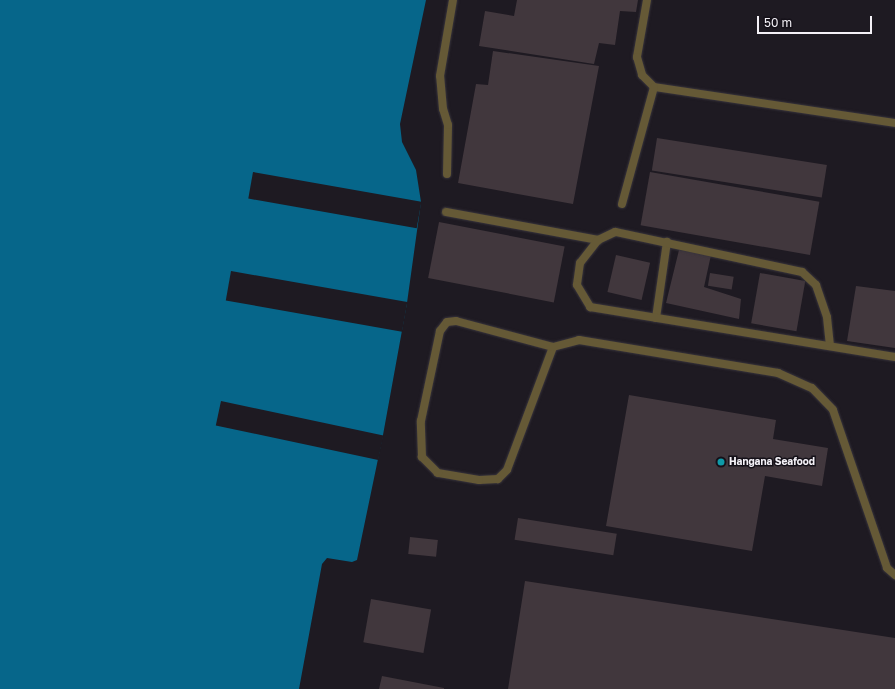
<!DOCTYPE html>
<html>
<head>
<meta charset="utf-8">
<style>
	body { margin:0 }
	#map { position:relative; width:895px; height:689px; overflow:hidden; background:#1e1a22; font-family:"Golos Text",sans-serif }
	div>[style] { position:absolute }
	.water>* { inset:0; background:#06668a }
	.pier>* { inset:0; background:#1e1a22; transform-origin:0 0 }
	.building>* { inset:0; background:#41373d; transform-origin:0 0 }
	.roads { filter:drop-shadow(0 0 1px #38343c) drop-shadow(0 0 1px #38343c) }
	.lane>* { height:8px; margin:-4px; padding:0 4px; transform-origin:4px; border-radius:4px; background:#655936 }
	.dots>* { width:11px; height:11px; translate:-50% -50%; box-sizing:border-box; border:2px solid #151119; border-radius:50% }
	span { translate:-50% -50%; white-space:nowrap; text-align:center; line-height:1.15; -webkit-text-stroke:3px #151119; paint-order:stroke }
	.poi-label { font-size:10px; color:#f4f1f7; font-weight:700 }
	.left { translate:0 -50%; text-align:left }
	.scale { position:absolute; left:757px; top:16px; width:115px; height:18px; box-sizing:border-box; border:2px solid #f4f1f7; border-top:0; padding-left:5px; font-size:12px; line-height:14px; white-space:nowrap; color:#f4f1f7; -webkit-text-stroke:3px #151119; paint-order:stroke }
</style>
</head>
<body>
<div id="map">
	<div class="water">
		<div style="clip-path:polygon(0 0,426px 0,400px 124px,402px 142px,416px 170px,421px 202px,407px 303px,383px 435px,357px 560px,352px 562px,327px 558px,322px 564px,299px 689px,0 689px)"></div>
	</div>
	<div class="pier">
		<div style="left:253px;top:172px;width:171px;height:27px;rotate:10deg"></div>
		<div style="left:231px;top:271px;width:179px;height:30px;rotate:10deg"></div>
		<div style="left:221px;top:401px;width:166px;height:25px;rotate:12deg"></div>
	</div>
	<div class="building">
		<div style="clip-path:polygon(517px 0,638px 0,636px 12px,620px 11px,615px 45px,599px 43px,594px 64px,479px 46px,485px 11px,514px 16px)"></div>
		<div style="clip-path:polygon(493px 51px,599px 66px,573px 204px,458px 183px,476px 84px,488px 85px)"></div>
		<div style="left:657px;top:138px;width:172px;height:33px;rotate:9deg"></div>
		<div style="left:650px;top:172px;width:172px;height:54px;rotate:10deg"></div>
		<div style="left:439px;top:222px;width:128px;height:57px;rotate:11deg"></div>
		<div style="clip-path:polygon(679px 250px,711px 255px,704px 287px,741px 299px,739px 319px,666px 303px)"></div>
		<div style="left:616px;top:255px;width:35px;height:38px;rotate:13deg"></div>
		<div style="left:710px;top:273px;width:24px;height:13px;rotate:9deg"></div>
		<div style="left:760px;top:273px;width:46px;height:51px;rotate:10deg"></div>
		<div style="clip-path:polygon(856px 286px,895px 291px,895px 348px,847px 341px)"></div>
		<div style="clip-path:polygon(629px 395px,776px 420px,773px 439px,828px 448px,822px 486px,765px 476px,752px 551px,606px 526px)"></div>
		<div style="left:518px;top:518px;width:100px;height:22px;rotate:9deg"></div>
		<div style="left:410px;top:537px;width:28px;height:17px;rotate:6deg"></div>
		<div style="clip-path:polygon(525px 581px,895px 638px,895px 689px,508px 689px)"></div>
		<div style="left:371px;top:599px;width:61px;height:44px;rotate:10deg"></div>
		<div style="clip-path:polygon(382px 676px,444px 688px,444px 689px,379px 689px)"></div>
	</div>
	<div class="roads">
		<div class="lane">
			<div style="left:647px;top:0;width:58px;rotate:100deg"></div>
			<div style="left:637px;top:57px;width:19px;rotate:74deg"></div>
			<div style="left:642px;top:75px;width:17px;rotate:45deg"></div>
			<div style="left:654px;top:87px;width:244px;rotate:8.5deg"></div>
			<div style="left:447px;top:174px;width:49px;rotate:-88.8deg"></div>
			<div style="left:448px;top:125px;width:17px;rotate:-107deg"></div>
			<div style="left:443px;top:109px;width:33px;rotate:-95deg"></div>
			<div style="left:440px;top:76px;width:77px;rotate:-80.3deg"></div>
			<div style="left:622px;top:204px;width:121px;rotate:-74.7deg"></div>
			<div style="left:446px;top:212px;width:155px;rotate:10.4deg"></div>
			<div style="left:656px;top:318px;width:77px;rotate:-81.8deg"></div>
			<div style="left:830px;top:346px;width:29px;rotate:-96deg"></div>
			<div style="left:827px;top:317px;width:34px;rotate:-109deg"></div>
			<div style="left:816px;top:285px;width:19px;rotate:-137deg"></div>
			<div style="left:802px;top:272px;width:191px;rotate:-167.9deg"></div>
			<div style="left:615px;top:232px;width:19px;rotate:155deg"></div>
			<div style="left:598px;top:240px;width:29px;rotate:128deg"></div>
			<div style="left:580px;top:263px;width:22px;rotate:98deg"></div>
			<div style="left:577px;top:285px;width:26px;rotate:59deg"></div>
			<div style="left:590px;top:307px;width:309px;rotate:9.3deg"></div>
			<div style="left:553px;top:347px;width:131px;rotate:110.5deg"></div>
			<div style="left:507px;top:470px;width:13px;rotate:135deg"></div>
			<div style="left:498px;top:479px;width:19px;rotate:177deg"></div>
			<div style="left:479px;top:480px;width:42px;rotate:-170.3deg"></div>
			<div style="left:438px;top:473px;width:23px;rotate:-135deg"></div>
			<div style="left:422px;top:457px;width:36px;rotate:-92deg"></div>
			<div style="left:421px;top:421px;width:92px;rotate:-78.1deg"></div>
			<div style="left:440px;top:331px;width:11px;rotate:-52deg"></div>
			<div style="left:447px;top:322px;width:9px;rotate:-6deg"></div>
			<div style="left:456px;top:321px;width:100px;rotate:15deg"></div>
			<div style="left:553px;top:347px;width:27px;rotate:-15deg"></div>
			<div style="left:579px;top:340px;width:202px;rotate:9.4deg"></div>
			<div style="left:778px;top:373px;width:37px;rotate:24deg"></div>
			<div style="left:812px;top:388px;width:30px;rotate:46deg"></div>
			<div style="left:833px;top:410px;width:167px;rotate:71.1deg"></div>
			<div style="left:887px;top:568px;width:11px;rotate:41deg"></div>
		</div>
	</div>
	<div class="dots">
		<div style="left:721px;top:462px;background:#0f9aa8"></div>
	</div>
	<div class="poi-label">
		<span class="left" style="left:729px;top:462px">Hangana Seafood</span>
	</div>
	<div class="scale">50 m</div>
</div>
</body>
</html>
